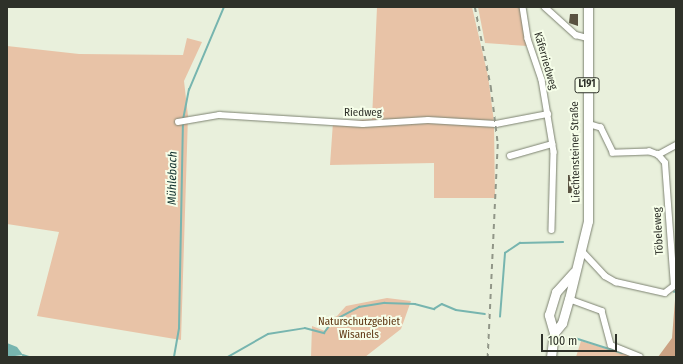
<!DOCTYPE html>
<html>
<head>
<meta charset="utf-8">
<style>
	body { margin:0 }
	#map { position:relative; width:683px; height:364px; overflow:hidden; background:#e9f0dc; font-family:"Fira Sans Condensed",sans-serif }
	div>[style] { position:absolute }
	.green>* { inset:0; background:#e8c3a7 }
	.forest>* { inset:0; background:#cba283 }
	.water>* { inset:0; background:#77b5af }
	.stream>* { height:1.5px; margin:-0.75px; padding:0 0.75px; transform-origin:0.75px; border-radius:0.75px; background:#77b5af }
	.building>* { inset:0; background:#595241; transform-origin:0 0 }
	.roads { filter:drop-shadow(0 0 1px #7c8270) drop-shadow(0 0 1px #7c8270) }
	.minor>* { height:5.5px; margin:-2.75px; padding:0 2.75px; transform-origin:2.75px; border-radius:2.75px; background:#fff }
	.primary>* { height:9px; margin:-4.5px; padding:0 4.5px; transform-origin:4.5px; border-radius:4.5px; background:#fff }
	.rail>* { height:1.5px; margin-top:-0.75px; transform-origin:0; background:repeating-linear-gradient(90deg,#919688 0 5px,transparent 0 10px) }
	span { translate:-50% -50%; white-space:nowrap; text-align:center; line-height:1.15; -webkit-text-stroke:4px #f6fee9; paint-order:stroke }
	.shield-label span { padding:1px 3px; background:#f6fee9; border:1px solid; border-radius:3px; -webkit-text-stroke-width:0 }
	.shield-label { font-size:10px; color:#2e3129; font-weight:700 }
	.street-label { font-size:11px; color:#2e3129 }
	.park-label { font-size:11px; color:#5d3410 }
	.water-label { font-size:12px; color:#11312e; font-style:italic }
	.frame { position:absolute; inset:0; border:8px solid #2e3129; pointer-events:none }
	.scale { position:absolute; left:541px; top:334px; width:76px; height:18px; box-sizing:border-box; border:2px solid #2e3129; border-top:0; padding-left:5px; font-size:12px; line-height:14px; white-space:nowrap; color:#2e3129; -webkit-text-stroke:3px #f6fee9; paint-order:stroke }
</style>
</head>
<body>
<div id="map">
	<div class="green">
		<div style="clip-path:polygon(377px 7px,472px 7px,488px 76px,494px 122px,495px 198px,434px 198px,434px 163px,330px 165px,333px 122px,372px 119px)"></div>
		<div style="clip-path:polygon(478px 7px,522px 7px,527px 46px,485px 43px)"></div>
		<div style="clip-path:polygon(187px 38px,202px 42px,184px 81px,188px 116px,181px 340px,37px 316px,59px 232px,7px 224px,7px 46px,79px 54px,183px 55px)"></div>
		<div style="clip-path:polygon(387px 298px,411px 301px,401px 329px,365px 357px,311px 357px,312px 326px,325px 331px,330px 319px,337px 316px,346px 306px)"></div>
		<div style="clip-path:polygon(581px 341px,614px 351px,638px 357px,576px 357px)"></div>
	</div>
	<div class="forest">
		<div style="clip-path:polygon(676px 287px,676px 357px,658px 357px,672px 338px)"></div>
	</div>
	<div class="water">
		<div style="clip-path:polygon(7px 343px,17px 347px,23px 355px,7px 357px)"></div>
	</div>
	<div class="stream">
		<div style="left:183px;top:120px;width:31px;rotate:-79deg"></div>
		<div style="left:189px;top:90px;width:90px;rotate:-67.1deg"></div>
		<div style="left:674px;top:292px;width:2px;rotate:-27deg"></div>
		<div style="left:500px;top:317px;width:64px;rotate:-85.5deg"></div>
		<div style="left:505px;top:253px;width:18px;rotate:-34deg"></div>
		<div style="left:520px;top:243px;width:43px;rotate:-1.3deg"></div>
		<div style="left:575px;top:338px;width:49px;rotate:17.7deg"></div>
		<div style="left:23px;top:355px;width:6px;rotate:18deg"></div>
		<div style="left:174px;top:357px;width:29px;rotate:-80deg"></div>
		<div style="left:179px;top:328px;width:204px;rotate:-88.9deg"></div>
		<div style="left:228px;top:357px;width:46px;rotate:-29.9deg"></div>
		<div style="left:268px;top:334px;width:37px;rotate:-9deg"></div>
		<div style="left:305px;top:328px;width:20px;rotate:15deg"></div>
		<div style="left:324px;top:333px;width:15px;rotate:-53deg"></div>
		<div style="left:333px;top:321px;width:30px;rotate:-28deg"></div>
		<div style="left:359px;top:307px;width:26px;rotate:-9deg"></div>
		<div style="left:385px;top:303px;width:30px;rotate:2deg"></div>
		<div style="left:415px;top:304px;width:20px;rotate:15deg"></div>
		<div style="left:434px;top:309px;width:9px;rotate:-32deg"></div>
		<div style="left:442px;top:304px;width:15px;rotate:23deg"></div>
		<div style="left:456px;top:310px;width:29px;rotate:8deg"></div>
	</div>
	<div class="building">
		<div style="clip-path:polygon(570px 14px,578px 14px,578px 26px,569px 23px)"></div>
		<div style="left:568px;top:175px;width:5px;height:18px"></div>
	</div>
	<div class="roads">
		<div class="minor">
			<div style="left:523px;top:7px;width:32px;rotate:81deg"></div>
			<div style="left:528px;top:39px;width:43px;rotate:71.1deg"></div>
			<div style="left:542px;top:80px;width:73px;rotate:80.5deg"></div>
			<div style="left:554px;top:152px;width:78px;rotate:91.5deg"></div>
			<div style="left:545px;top:7px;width:42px;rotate:42.1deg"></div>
			<div style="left:576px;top:35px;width:11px;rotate:15deg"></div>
			<div style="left:178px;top:122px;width:42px;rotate:-9.7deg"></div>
			<div style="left:219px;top:115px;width:144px;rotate:3.6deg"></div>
			<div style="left:363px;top:124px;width:65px;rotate:-3.5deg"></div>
			<div style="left:428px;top:120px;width:68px;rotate:3.4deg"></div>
			<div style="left:496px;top:124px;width:53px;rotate:-10.9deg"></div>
			<div style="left:658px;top:155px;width:21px;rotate:-29deg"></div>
			<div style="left:510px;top:156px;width:44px;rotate:-15.9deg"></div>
			<div style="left:582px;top:251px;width:34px;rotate:47deg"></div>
			<div style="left:605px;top:276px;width:13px;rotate:29deg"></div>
			<div style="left:616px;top:282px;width:50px;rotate:12.7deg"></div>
			<div style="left:665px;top:293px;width:11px;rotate:-38deg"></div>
			<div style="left:674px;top:286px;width:123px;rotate:-94.2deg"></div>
			<div style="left:665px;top:163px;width:11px;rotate:-131deg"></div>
			<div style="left:658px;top:155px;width:9px;rotate:-159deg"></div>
			<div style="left:650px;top:152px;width:37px;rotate:178deg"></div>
			<div style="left:613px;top:153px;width:28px;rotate:-116deg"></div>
			<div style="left:601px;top:128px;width:14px;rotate:-163deg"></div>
			<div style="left:569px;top:299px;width:35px;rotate:20deg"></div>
			<div style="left:602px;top:311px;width:35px;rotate:75deg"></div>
			<div style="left:611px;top:345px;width:31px;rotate:22deg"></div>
		</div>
		<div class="primary">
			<div style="left:554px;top:333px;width:13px;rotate:-51deg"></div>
			<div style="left:562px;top:323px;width:25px;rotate:-74deg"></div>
			<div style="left:569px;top:299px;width:80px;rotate:-76.3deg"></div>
			<div style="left:588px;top:221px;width:214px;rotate:-90deg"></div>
			<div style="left:554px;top:333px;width:19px;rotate:-106deg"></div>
			<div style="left:549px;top:315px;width:24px;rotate:-73deg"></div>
			<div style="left:556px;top:292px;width:27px;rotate:-48deg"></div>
			<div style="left:551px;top:357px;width:24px;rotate:-83deg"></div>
		</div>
	</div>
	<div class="rail">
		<div style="left:475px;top:7px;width:82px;rotate:78.7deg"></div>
		<div style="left:491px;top:87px;width:57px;rotate:83deg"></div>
		<div style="left:498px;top:144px;width:213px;rotate:92.7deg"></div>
	</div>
	<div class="shield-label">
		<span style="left:587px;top:85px">L191</span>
	</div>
	<div class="street-label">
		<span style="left:545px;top:61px;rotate:74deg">Käferriedweg</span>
		<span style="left:363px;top:113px">Riedweg</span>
		<span style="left:576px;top:152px;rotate:-91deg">Liechtensteiner Straße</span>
		<span style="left:659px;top:231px;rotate:-93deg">Töbeleweg</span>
	</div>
	<div class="park-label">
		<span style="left:359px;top:329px">Naturschutzgebiet<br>Wisanels</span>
	</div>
	<div class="water-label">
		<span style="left:173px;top:178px;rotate:-89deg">Mühlebach</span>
	</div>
	<div class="frame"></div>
	<div class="scale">100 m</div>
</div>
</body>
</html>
